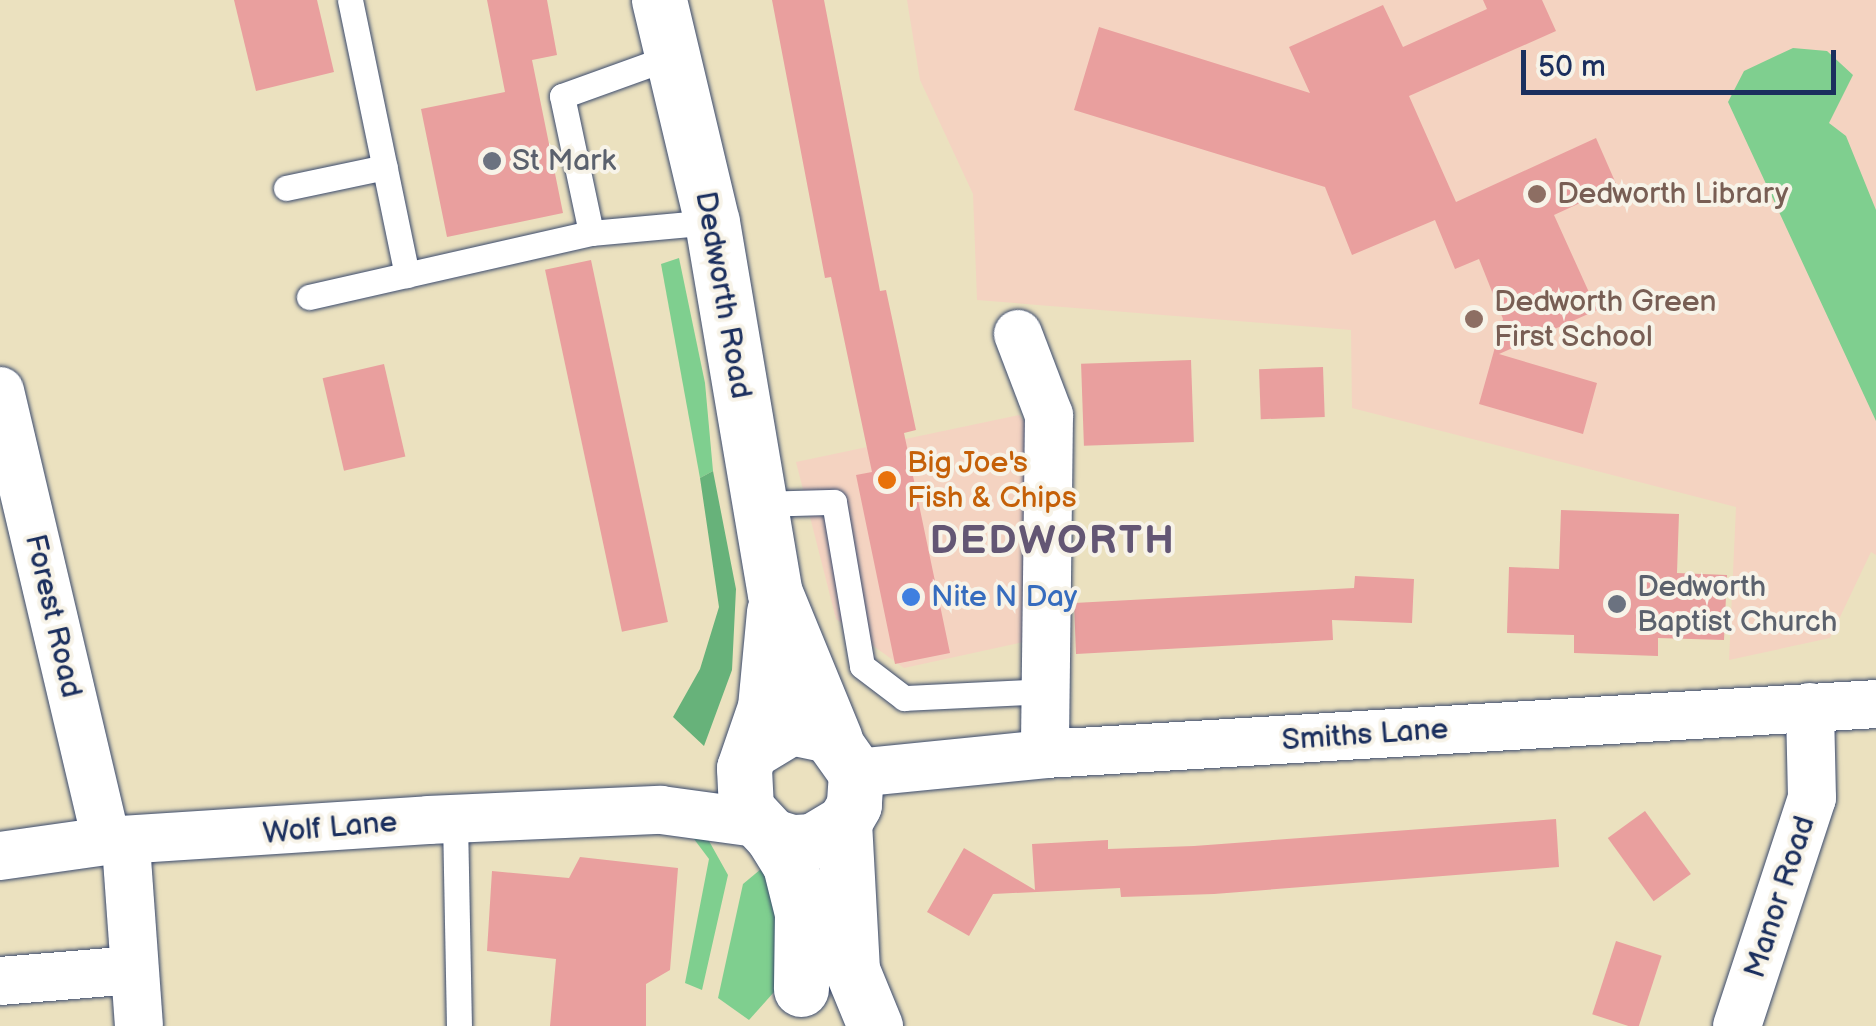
<!DOCTYPE html>
<html>
<head>
<meta charset="utf-8">
<style>
	body { margin:0 }
	#map { position:relative; width:1876px; height:1026px; overflow:hidden; background:#ebe1bf; font-family:"Balsamiq Sans",sans-serif }
	div>[style] { position:absolute }
	.built>* { inset:0; background:#f4d3c1 }
	.green>* { inset:0; background:#7fcf8f }
	.forest>* { inset:0; background:#67b27a }
	.building>* { inset:0; background:#e99f9e; transform-origin:0 0 }
	.roads { filter:drop-shadow(0 0 2px #3a4a6d) drop-shadow(0 0 2px #3a4a6d) }
	.service>* { height:25px; margin:-12.5px; padding:0 12.5px; transform-origin:12.5px; border-radius:12.5px; background:#fff }
	.minor>* { height:48px; margin:-24px; padding:0 24px; transform-origin:24px; border-radius:24px; background:#fff }
	.secondary>* { height:55px; margin:-27.5px; padding:0 27.5px; transform-origin:27.5px; border-radius:27.5px; background:#fff }
	.dots>* { width:28px; height:28px; translate:-50% -50%; box-sizing:border-box; border:5px solid #f7f3e8; border-radius:50% }
	span { translate:-50% -50%; white-space:nowrap; text-align:center; line-height:1.15; -webkit-text-stroke:8px #f7f3e8; paint-order:stroke }
	.worship-label { font-size:30px; color:#5b616d }
	.left { translate:0 -50%; text-align:left }
	.education-label { font-size:30px; color:#785e54 }
	.street-label { font-size:30px; color:#1b2f5e }
	.food-label { font-size:30px; color:#c56008 }
	.shop-label { font-size:30px; color:#366cbe }
	.district-label { font-size:40px; color:#635674; font-weight:700; letter-spacing:2.5px }
	.scale { position:absolute; left:1521px; top:50px; width:315px; height:45px; box-sizing:border-box; border:5px solid #1b2f5e; border-top:0; padding-left:12px; font-size:30px; line-height:35px; white-space:nowrap; color:#1b2f5e; -webkit-text-stroke:8px #f7f3e8; paint-order:stroke }
</style>
</head>
<body>
<div id="map">
	<div class="built">
		<div style="clip-path:polygon(907px 0,1876px 0,1876px 555px,1871px 552px,1830px 638px,1729px 660px,1736px 507px,1352px 408px,1351px 330px,977px 300px,973px 194px,920px 80px)"></div>
		<div style="clip-path:polygon(1019px 415px,1053px 459px,1037px 639px,904px 668px,836px 619px,796px 462px)"></div>
	</div>
	<div class="green">
		<div style="clip-path:polygon(1793px 48px,1827px 51px,1853px 75px,1829px 123px,1846px 136px,1876px 210px,1876px 421px,1728px 102px,1744px 71px)"></div>
		<div style="clip-path:polygon(679px 258px,705px 383px,713px 471px,700px 478px,661px 264px)"></div>
		<div style="clip-path:polygon(704px 832px,728px 875px,702px 990px,685px 983px,709px 859px,694px 839px)"></div>
		<div style="clip-path:polygon(767px 864px,785px 965px,774px 992px,749px 1020px,718px 998px,743px 884px)"></div>
	</div>
	<div class="forest">
		<div style="clip-path:polygon(713px 471px,736px 589px,732px 670px,704px 746px,673px 717px,700px 669px,719px 607px,700px 478px)"></div>
	</div>
	<div class="building">
		<div style="clip-path:polygon(234px 0,317px 0,334px 72px,256px 91px)"></div>
		<div style="clip-path:polygon(487px 0,547px 0,557px 55px,532px 60px,563px 213px,447px 237px,421px 109px,505px 92px)"></div>
		<div style="clip-path:polygon(772px 0,824px 0,880px 291px,886px 290px,916px 430px,904px 433px,950px 653px,895px 664px,856px 475px,872px 472px,831px 277px,825px 278px)"></div>
		<div style="clip-path:polygon(1483px 0,1542px 0,1556px 31px,1409px 96px,1456px 202px,1596px 138px,1617px 186px,1554px 215px,1597px 310px,1499px 354px,1597px 383px,1583px 434px,1479px 404px,1503px 319px,1479px 259px,1455px 269px,1435px 220px,1352px 255px,1325px 187px,1074px 110px,1099px 27px,1310px 93px,1289px 47px,1383px 5px,1403px 47px,1487px 9px)"></div>
		<div style="left:591px;top:260px;width:370px;height:47px;rotate:78deg"></div>
		<div style="left:1191px;top:360px;width:82px;height:110px;rotate:88deg"></div>
		<div style="left:384px;top:364px;width:95px;height:63px;rotate:77deg"></div>
		<div style="left:1323px;top:367px;width:50px;height:64px;rotate:88deg"></div>
		<div style="clip-path:polygon(1561px 510px,1679px 514px,1677px 573px,1727px 575px,1724px 640px,1658px 638px,1658px 656px,1574px 653px,1574px 635px,1507px 633px,1509px 567px,1559px 569px)"></div>
		<div style="clip-path:polygon(1355px 576px,1414px 579px,1412px 623px,1332px 620px,1333px 640px,1076px 654px,1074px 603px,1354px 588px)"></div>
		<div style="left:1645px;top:811px;width:78px;height:46px;rotate:54deg"></div>
		<div style="clip-path:polygon(1556px 819px,1559px 867px,1214px 894px,1121px 897px,1120px 888px,993px 894px,969px 936px,927px 912px,964px 848px,1035px 890px,1032px 844px,1108px 840px,1108px 849px,1194px 846px)"></div>
		<div style="clip-path:polygon(580px 857px,678px 868px,670px 970px,646px 984px,646px 1026px,550px 1026px,556px 959px,487px 951px,492px 871px,569px 878px)"></div>
		<div style="left:1616px;top:941px;width:48px;height:77px;rotate:18deg"></div>
	</div>
	<div class="roads">
		<div class="service">
			<div style="left:350px;top:0;width:281px;rotate:78.3deg"></div>
			<div style="left:673px;top:56px;width:118px;rotate:160.2deg"></div>
			<div style="left:562px;top:96px;width:140px;rotate:78deg"></div>
			<div style="left:591px;top:233px;width:121px;rotate:-5.2deg"></div>
			<div style="left:286px;top:188px;width:101px;rotate:-12deg"></div>
			<div style="left:309px;top:297px;width:289px;rotate:-12.8deg"></div>
			<div style="left:761px;top:504px;width:73px;rotate:-1.6deg"></div>
			<div style="left:834px;top:502px;width:166px;rotate:80.3deg"></div>
			<div style="left:862px;top:666px;width:53px;rotate:37.3deg"></div>
			<div style="left:904px;top:698px;width:142px;rotate:-2.8deg"></div>
			<div style="left:455px;top:819px;width:207px;rotate:88.9deg"></div>
		</div>
		<div class="minor">
			<div style="left:1018px;top:334px;width:87px;rotate:69.1deg"></div>
			<div style="left:1049px;top:415px;width:339px;rotate:90.7deg"></div>
			<div style="left:0;top:391px;width:462px;rotate:76.7deg"></div>
			<div style="left:856px;top:773px;width:190px;rotate:-5.7deg"></div>
			<div style="left:1045px;top:754px;width:833px;rotate:-3.44deg"></div>
			<div style="left:126px;top:845px;width:181px;rotate:85.9deg"></div>
			<div style="left:0;top:856px;width:107px;rotate:-8.1deg"></div>
			<div style="left:106px;top:841px;width:323px;rotate:-3.7deg"></div>
			<div style="left:428px;top:820px;width:233px;rotate:-2.5deg"></div>
			<div style="left:661px;top:810px;width:96px;rotate:7.8deg"></div>
			<div style="left:0;top:981px;width:134px;rotate:-4.7deg"></div>
			<div style="left:1737px;top:1026px;width:240px;rotate:-71.8deg"></div>
			<div style="left:1812px;top:798px;width:91px;rotate:-91.3deg"></div>
		</div>
		<div class="secondary">
			<div style="left:659px;top:0;width:228px;rotate:76.6deg"></div>
			<div style="left:712px;top:222px;width:376px;rotate:80.4deg"></div>
			<div style="left:775px;top:593px;width:158px;rotate:67.7deg"></div>
			<div style="left:753px;top:750px;width:44px;rotate:-31.2deg"></div>
			<div style="left:791px;top:727px;width:39px;rotate:12deg"></div>
			<div style="left:829px;top:735px;width:47px;rotate:54.6deg"></div>
			<div style="left:856px;top:773px;width:32px;rotate:94deg"></div>
			<div style="left:854px;top:805px;width:20px;rotate:120deg"></div>
			<div style="left:844px;top:822px;width:37px;rotate:149deg"></div>
			<div style="left:812px;top:841px;width:21px;rotate:177deg"></div>
			<div style="left:791px;top:842px;width:20px;rotate:-162deg"></div>
			<div style="left:772px;top:836px;width:38px;rotate:-133deg"></div>
			<div style="left:746px;top:808px;width:40px;rotate:-92.9deg"></div>
			<div style="left:744px;top:768px;width:65px;rotate:-71deg"></div>
			<div style="left:765px;top:707px;width:96px;rotate:-84.6deg"></div>
			<div style="left:844px;top:822px;width:148px;rotate:86.9deg"></div>
			<div style="left:852px;top:970px;width:61px;rotate:67.7deg"></div>
			<div style="left:772px;top:836px;width:34px;rotate:58deg"></div>
			<div style="left:790px;top:865px;width:49px;rotate:76deg"></div>
			<div style="left:802px;top:913px;width:76px;rotate:90.8deg"></div>
		</div>
	</div>
	<div class="dots">
		<div style="left:492px;top:161px;background:#6b7280"></div>
		<div style="left:1537px;top:194px;background:#8d6e63"></div>
		<div style="left:1474px;top:319px;background:#8d6e63"></div>
		<div style="left:887px;top:480px;background:#e8710a"></div>
		<div style="left:911px;top:597px;background:#3f7fe0"></div>
		<div style="left:1617px;top:604px;background:#6b7280"></div>
	</div>
	<div class="worship-label">
		<span class="left" style="left:512px;top:161px">St Mark</span>
		<span class="left" style="left:1637px;top:604px">Dedworth<br>Baptist Church</span>
	</div>
	<div class="education-label">
		<span class="left" style="left:1557px;top:194px">Dedworth Library</span>
		<span class="left" style="left:1494px;top:319px">Dedworth Green<br>First School</span>
	</div>
	<div class="street-label">
		<span style="left:723px;top:295px;rotate:80deg">Dedworth Road</span>
		<span style="left:53px;top:616px;rotate:77deg">Forest Road</span>
		<span style="left:1365px;top:735px;rotate:-4deg">Smiths Lane</span>
		<span style="left:330px;top:828px;rotate:-5deg">Wolf Lane</span>
		<span style="left:1780px;top:897px;rotate:-72deg">Manor Road</span>
	</div>
	<div class="food-label">
		<span class="left" style="left:907px;top:480px">Big Joe's<br>Fish &amp; Chips</span>
	</div>
	<div class="shop-label">
		<span class="left" style="left:931px;top:597px">Nite N Day</span>
	</div>
	<div class="district-label">
		<span style="left:1053px;top:541px">DEDWORTH</span>
	</div>
	<div class="scale">50 m</div>
</div>
</body>
</html>
